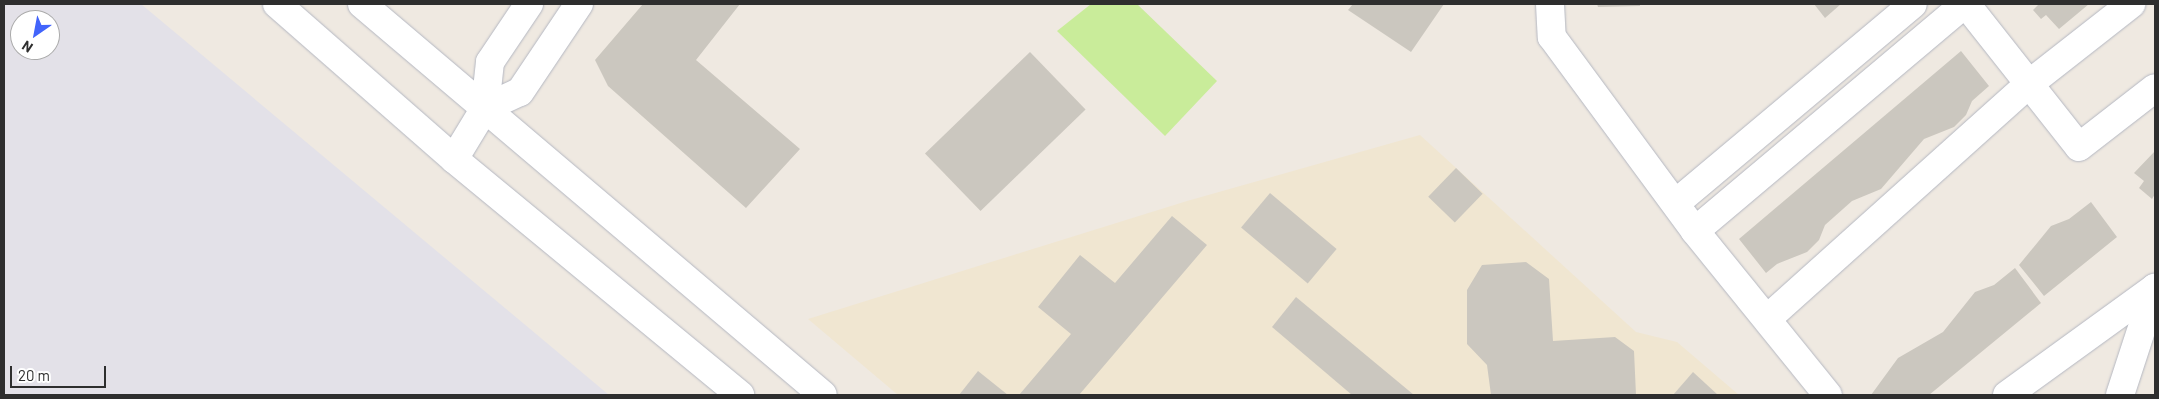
<!DOCTYPE html>
<html>
<head>
<meta charset="utf-8">
<style>
	body { margin:0 }
	#map { position:relative; width:2159px; height:399px; overflow:hidden; background:#efe9e1; font-family:Barlow,sans-serif }
	div>[style] { position:absolute }
	.industrial>* { inset:0; background:#e3e1e8 }
	.education>* { inset:0; background:#f0e6d1 }
	.pitch>* { inset:0; background:#c9ec9a }
	.building>* { inset:0; background:#cbc7bf; transform-origin:0 0 }
	.roads { filter:drop-shadow(0 0 1px #b4b7c1) drop-shadow(0 0 1px #b4b7c1) }
	.street>* { height:28px; margin:-14px; padding:0 14px; transform-origin:14px; border-radius:14px; background:#fff }
	.secondary>* { height:28px; margin:-14px; padding:0 14px; transform-origin:14px; border-radius:14px; background:#fff }
	span { translate:-50% -50%; white-space:nowrap; text-align:center; line-height:1.15; -webkit-text-stroke:5px #fff; paint-order:stroke }
	.frame { position:absolute; inset:0; border:5px solid #2e2e2e; pointer-events:none }
	.north { position:absolute; left:10px; top:10px; width:50px; height:50px; box-sizing:border-box; background:#fff; border:1px solid #ababab; border-radius:50%; rotate:213deg; font-size:14px; font-weight:700; line-height:20px; text-align:center; color:#2e2e2e }
	.north::after { content:''; display:block; margin:auto; width:18px; height:22px; background:#4264fb; clip-path:polygon(50% 0,100% 100%,50% 72%,0 100%) }
	.scale { position:absolute; left:10px; top:366px; width:96px; height:22px; box-sizing:border-box; border:2px solid #2e2e2e; border-top:0; padding-left:6px; font-size:15px; line-height:18px; white-space:nowrap; color:#2e2e2e; -webkit-text-stroke:4px #fff; paint-order:stroke }
</style>
</head>
<body>
<div id="map">
	<div class="industrial">
		<div style="clip-path:polygon(evenodd,4px 4px,141px 4px,609px 395px,4px 395px,4px 4px,20px 20px,50px 20px,50px 50px,20px 50px,20px 20px)"></div>
	</div>
	<div class="education">
		<div style="clip-path:polygon(1420px 135px,1636px 332px,1677px 342px,1739px 395px,898px 395px,808px 319px,1187px 201px)"></div>
	</div>
	<div class="pitch">
		<div style="clip-path:polygon(1091px 4px,1137px 4px,1217px 81px,1165px 136px,1057px 31px)"></div>
	</div>
	<div class="building">
		<div style="clip-path:polygon(643px 4px,740px 4px,696px 60px,800px 149px,746px 208px,608px 86px,595px 60px)"></div>
		<div style="clip-path:polygon(1353px 4px,1444px 4px,1411px 52px,1348px 10px)"></div>
		<div style="clip-path:polygon(1597px 4px,1640px 4px,1640px 6px,1598px 7px)"></div>
		<div style="clip-path:polygon(1814px 4px,1841px 4px,1825px 18px)"></div>
		<div style="clip-path:polygon(2039px 4px,2089px 4px,2059px 29px,2046px 15px,2041px 19px,2033px 10px)"></div>
		<div style="clip-path:polygon(1961px 51px,1989px 86px,1972px 101px,1966px 115px,1954px 127px,1924px 139px,1881px 189px,1852px 201px,1825px 225px,1819px 240px,1807px 252px,1777px 264px,1766px 273px,1739px 239px)"></div>
		<div style="left:1030px;top:52px;width:80px;height:146px;rotate:46deg"></div>
		<div style="clip-path:polygon(2155px 151px,2155px 194px,2152px 199px,2139px 188px,2144px 181px,2134px 173px)"></div>
		<div style="left:1456px;top:168px;width:37px;height:40px;rotate:44deg"></div>
		<div style="left:1270px;top:193px;width:87px;height:45px;rotate:40deg"></div>
		<div style="clip-path:polygon(2091px 202px,2117px 237px,2044px 296px,2019px 265px,2051px 226px,2069px 219px)"></div>
		<div style="clip-path:polygon(1172px 216px,1207px 245px,1079px 395px,1019px 395px,1071px 334px,1038px 307px,1080px 255px,1115px 283px)"></div>
		<div style="clip-path:polygon(1526px 262px,1549px 279px,1553px 341px,1615px 337px,1634px 351px,1636px 395px,1491px 395px,1487px 365px,1467px 344px,1467px 290px,1482px 265px)"></div>
		<div style="clip-path:polygon(2015px 268px,2041px 303px,1929px 395px,1871px 395px,1898px 358px,1943px 332px,1975px 292px,1994px 285px)"></div>
		<div style="clip-path:polygon(1296px 297px,1414px 395px,1352px 395px,1272px 327px)"></div>
		<div style="clip-path:polygon(978px 371px,1008px 395px,959px 395px)"></div>
		<div style="clip-path:polygon(1693px 372px,1718px 395px,1673px 395px)"></div>
	</div>
	<div class="roads">
		<div class="street">
			<div style="left:1550px;top:4px;width:33px;rotate:87deg"></div>
			<div style="left:1552px;top:37px;width:241px;rotate:53.6deg"></div>
			<div style="left:1695px;top:231px;width:211px;rotate:51deg"></div>
			<div style="left:1966px;top:4px;width:182px;rotate:51.7deg"></div>
			<div style="left:2079px;top:147px;width:96px;rotate:-37.8deg"></div>
			<div style="left:1676px;top:203px;width:309px;rotate:-40deg"></div>
			<div style="left:1695px;top:231px;width:353px;rotate:-40.1deg"></div>
			<div style="left:1767px;top:319px;width:352px;rotate:-41.9deg"></div>
			<div style="left:2029px;top:84px;width:130px;rotate:-38.1deg"></div>
			<div style="left:2007px;top:395px;width:183px;rotate:-35.9deg"></div>
			<div style="left:2120px;top:395px;width:113px;rotate:-71.9deg"></div>
		</div>
		<div class="secondary">
			<div style="left:277px;top:4px;width:235px;rotate:41.2deg"></div>
			<div style="left:454px;top:159px;width:371px;rotate:39.5deg"></div>
			<div style="left:362px;top:4px;width:604px;rotate:40.3deg"></div>
			<div style="left:485px;top:108px;width:38px;rotate:-25deg"></div>
			<div style="left:520px;top:92px;width:106px;rotate:-56.2deg"></div>
			<div style="left:454px;top:159px;width:60px;rotate:-58.7deg"></div>
			<div style="left:485px;top:108px;width:46px;rotate:-83.8deg"></div>
			<div style="left:490px;top:62px;width:70px;rotate:-56.1deg"></div>
		</div>
	</div>
	<div class="frame"></div>
	<div class="north">N</div>
	<div class="scale">20 m</div>
</div>
</body>
</html>
